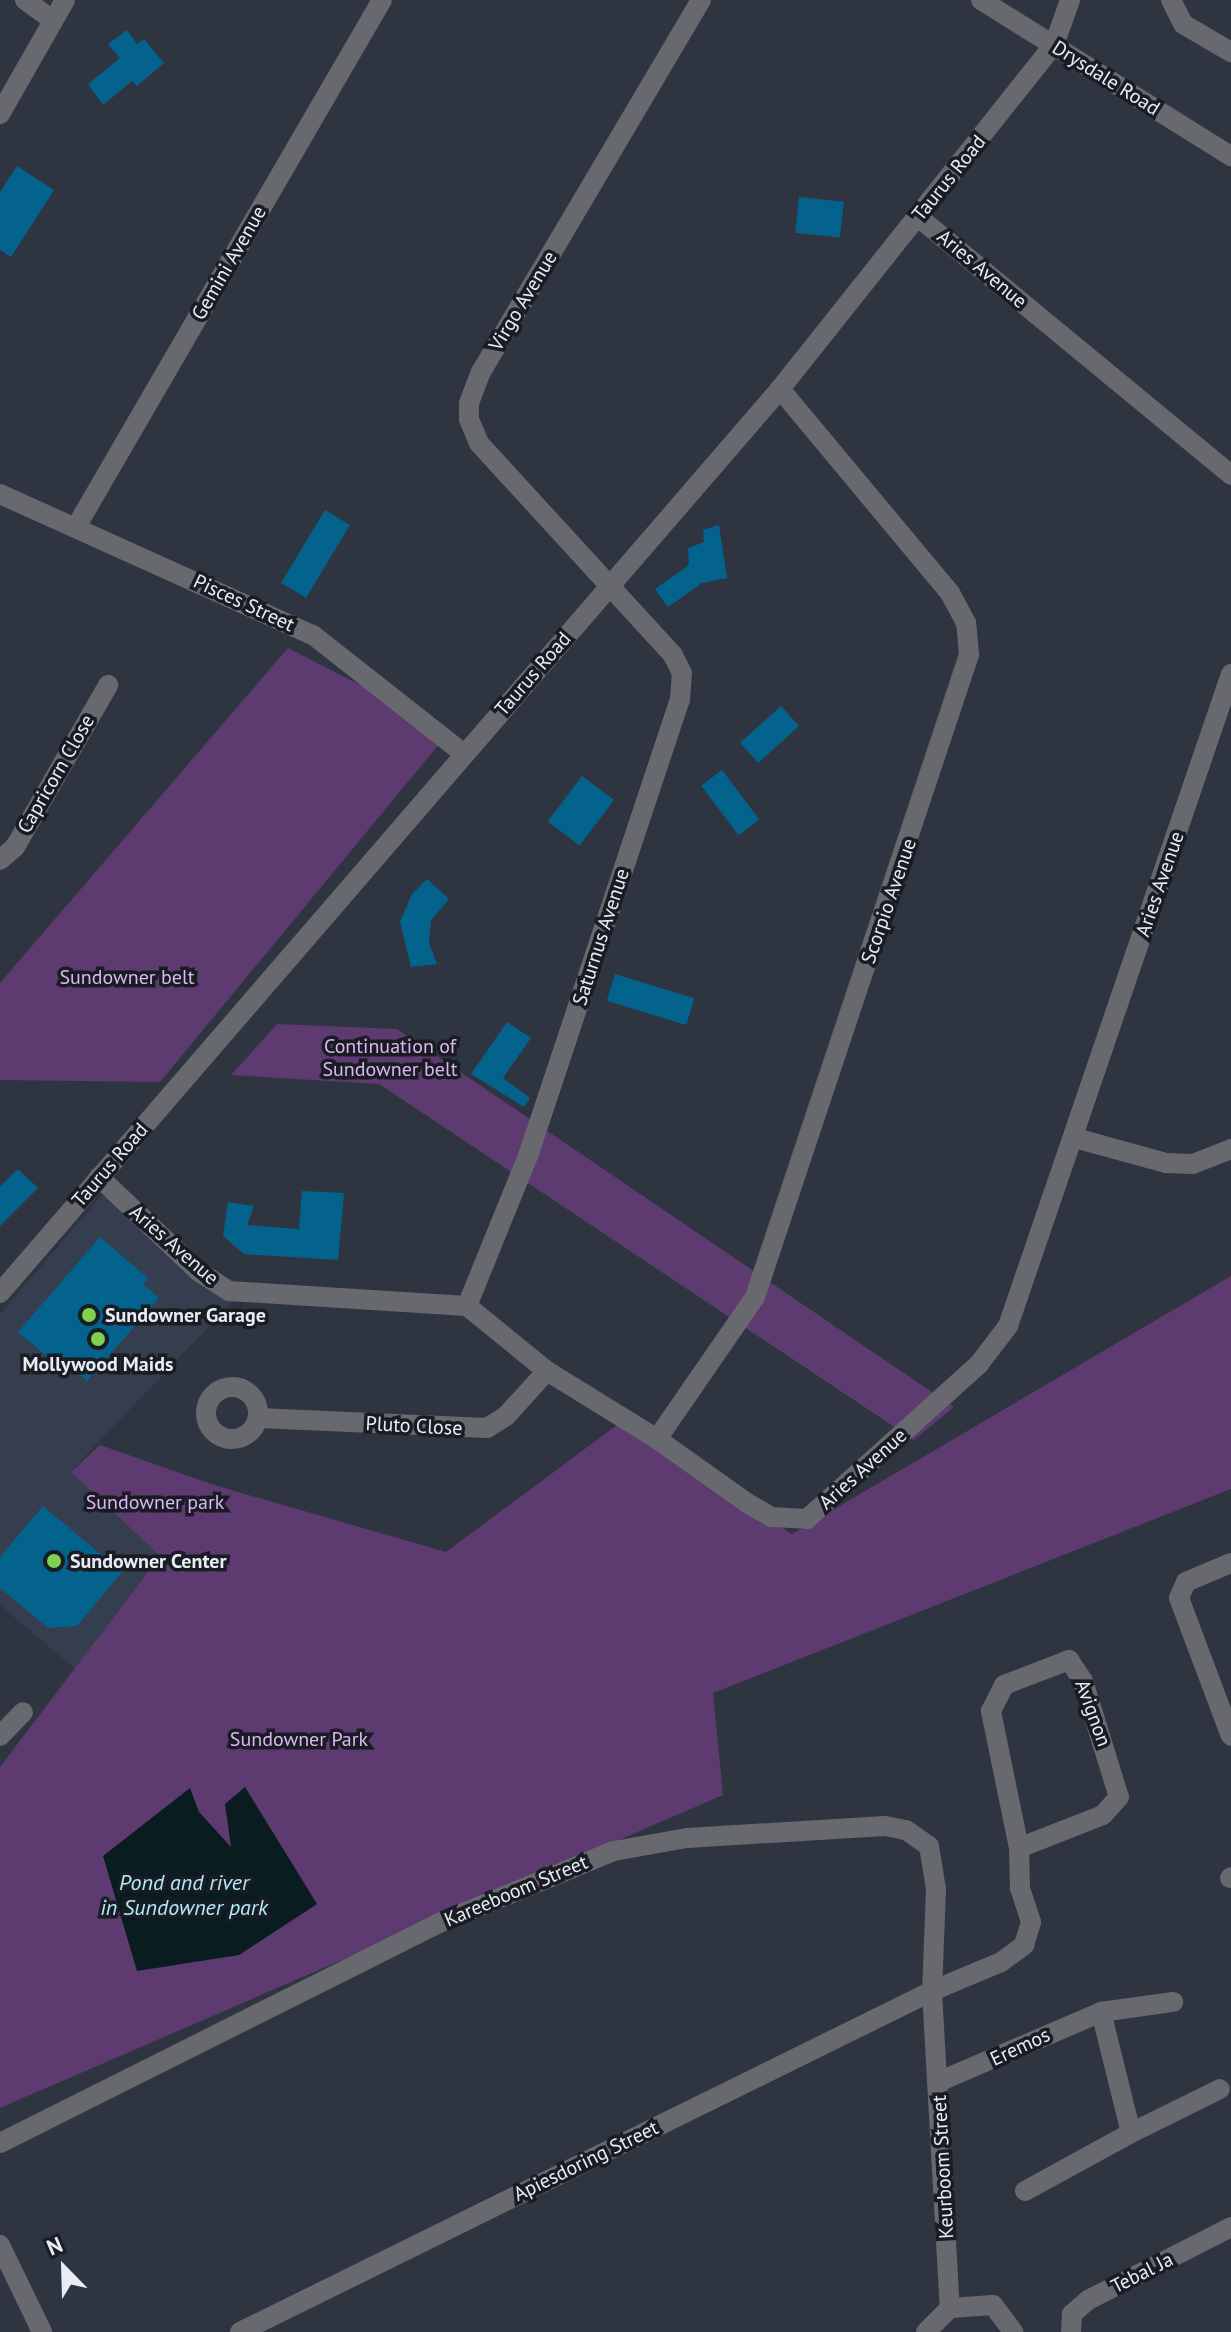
<!DOCTYPE html>
<html>
<head>
<meta charset="utf-8">
<style>
	body { margin:0 }
	#map { position:relative; width:1231px; height:2332px; overflow:hidden; background:#2e3541; font-family:"PT Sans",sans-serif }
	div>[style] { position:absolute }
	.built>* { inset:0; background:#343e4f }
	.green>* { inset:0; background:#5d3a70 }
	.water>* { inset:0; background:#091c20 }
	.building>* { inset:0; background:#04638d; transform-origin:0 0 }
	.street>* { height:20px; margin:-10px; padding:0 10px; transform-origin:10px; border-radius:10px; background:#68686f }
	.street>.ring { margin:-10px; padding:0; box-sizing:content-box; background:none; border:20px solid #68686f; border-radius:50% }
	.dots>* { width:22px; height:22px; translate:-50% -50%; box-sizing:border-box; border:4px solid #191c22; border-radius:50% }
	span { translate:-50% -50%; white-space:nowrap; text-align:center; line-height:1.15; -webkit-text-stroke:7px #191c22; paint-order:stroke }
	.street-label { font-size:20px; color:#e8edf5 }
	.park-label { font-size:20px; color:#ddb6f4 }
	.poi-label { font-size:20px; color:#e8edf5; font-weight:700 }
	.left { translate:0 -50%; text-align:left }
	.water-label { font-size:22px; color:#b0ecf8; font-style:italic }
	.north { position:absolute; left:24px; top:2228px; width:80px; height:80px; -webkit-text-stroke:6px #191c22; paint-order:stroke; rotate:337deg; font-size:22px; font-weight:700; line-height:32px; text-align:center; color:#e8edf5 }
	.north::after { content:''; display:block; margin:auto; width:28px; height:36px; background:#e8edf5; clip-path:polygon(50% 0,100% 100%,50% 72%,0 100%) }
</style>
</head>
<body>
<div id="map">
	<div class="built">
		<div style="clip-path:polygon(112px 1184px,237px 1297px,71px 1471px,160px 1556px,75px 1669px,0 1605px,0 1314px)"></div>
	</div>
	<div class="green">
		<div style="clip-path:polygon(288px 648px,450px 731px,160px 1082px,0 1080px,0 983px)"></div>
		<div style="clip-path:polygon(277px 1024px,397px 1029px,954px 1407px,914px 1440px,379px 1084px,231px 1075px)"></div>
		<div style="clip-path:polygon(1231px 1276px,1231px 1489px,713px 1693px,723px 1795px,0 2108px,0 1767px,160px 1556px,71px 1472px,100px 1445px,214px 1485px,446px 1552px,617px 1425px,792px 1534px)"></div>
	</div>
	<div class="water">
		<div style="clip-path:polygon(245px 1787px,317px 1904px,239px 1955px,137px 1971px,103px 1856px,190px 1788px,199px 1812px,231px 1847px,225px 1804px)"></div>
	</div>
	<div class="building">
		<div style="clip-path:polygon(127px 30px,137px 44px,144px 39px,164px 63px,137px 86px,132px 81px,103px 105px,88px 84px,120px 58px,108px 44px)"></div>
		<div style="clip-path:polygon(17px 166px,54px 190px,11px 257px,0 250px,0 192px)"></div>
		<div style="left:799px;top:197px;width:45px;height:36px;rotate:6deg"></div>
		<div style="left:325px;top:510px;width:29px;height:85px;rotate:31deg"></div>
		<div style="clip-path:polygon(719px 525px,727px 578px,702px 583px,668px 607px,655px 589px,689px 565px,688px 548px,704px 542px,703px 530px)"></div>
		<div style="left:781px;top:706px;width:27px;height:55px;rotate:48deg"></div>
		<div style="left:722px;top:770px;width:62px;height:26px;rotate:53deg"></div>
		<div style="left:582px;top:776px;width:40px;height:57px;rotate:37deg"></div>
		<div style="clip-path:polygon(427px 879px,449px 899px,431px 920px,429px 943px,437px 964px,411px 967px,400px 922px,412px 894px)"></div>
		<div style="left:615px;top:974px;width:83px;height:28px;rotate:17deg"></div>
		<div style="clip-path:polygon(507px 1022px,531px 1038px,503px 1078px,530px 1098px,524px 1107px,471px 1074px)"></div>
		<div style="clip-path:polygon(18px 1169px,38px 1188px,0 1226px,0 1187px)"></div>
		<div style="clip-path:polygon(302px 1191px,344px 1193px,338px 1260px,244px 1254px,223px 1236px,228px 1202px,254px 1206px,247px 1225px,299px 1229px)"></div>
		<div style="clip-path:polygon(100px 1237px,148px 1278px,143px 1284px,159px 1298px,87px 1381px,72px 1369px,68px 1374px,18px 1332px)"></div>
		<div style="clip-path:polygon(43px 1506px,122px 1572px,77px 1626px,48px 1628px,0 1588px,0 1557px)"></div>
	</div>
	<div class="street">
		<div style="left:25px;top:0;width:34px;rotate:36deg"></div>
		<div style="left:981px;top:0;width:295px;rotate:32deg"></div>
		<div style="left:1171px;top:0;width:27px;rotate:63deg"></div>
		<div style="left:1183px;top:24px;width:56px;rotate:30.3deg"></div>
		<div style="left:0;top:114px;width:131px;rotate:-60.3deg"></div>
		<div style="left:917px;top:216px;width:407px;rotate:39.5deg"></div>
		<div style="left:0;top:494px;width:343px;rotate:24.3deg"></div>
		<div style="left:313px;top:635px;width:192px;rotate:38.2deg"></div>
		<div style="left:76px;top:527px;width:609px;rotate:-59.86deg"></div>
		<div style="left:0;top:860px;width:20px;rotate:-41deg"></div>
		<div style="left:15px;top:847px;width:187px;rotate:-60.1deg"></div>
		<div style="left:1075px;top:1138px;width:94px;rotate:15.4deg"></div>
		<div style="left:1166px;top:1163px;width:27px;rotate:2deg"></div>
		<div style="left:1193px;top:1164px;width:41px;rotate:-21.5deg"></div>
		<div style="left:99px;top:1177px;width:137px;rotate:43.5deg"></div>
		<div style="left:198px;top:1271px;width:37px;rotate:33deg"></div>
		<div style="left:229px;top:1291px;width:238px;rotate:3.6deg"></div>
		<div style="left:467px;top:1306px;width:103px;rotate:39.1deg"></div>
		<div style="left:547px;top:1371px;width:129px;rotate:31.7deg"></div>
		<div style="left:657px;top:1439px;width:110px;rotate:35.4deg"></div>
		<div style="left:747px;top:1503px;width:28px;rotate:30deg"></div>
		<div style="left:771px;top:1517px;width:36px;rotate:3deg"></div>
		<div style="left:807px;top:1519px;width:232px;rotate:-42deg"></div>
		<div style="left:979px;top:1364px;width:48px;rotate:-52.7deg"></div>
		<div style="left:1008px;top:1326px;width:689px;rotate:-71.12deg"></div>
		<div style="left:0;top:1293px;width:1194px;rotate:-49.21deg"></div>
		<div style="left:780px;top:389px;width:440px;rotate:-51.5deg"></div>
		<div style="left:1054px;top:45px;width:48px;rotate:-70.4deg"></div>
		<div style="left:467px;top:1306px;width:165px;rotate:-67.9deg"></div>
		<div style="left:529px;top:1153px;width:478px;rotate:-71.6deg"></div>
		<div style="left:680px;top:700px;width:27px;rotate:-86deg"></div>
		<div style="left:682px;top:673px;width:20px;rotate:-117deg"></div>
		<div style="left:673px;top:655px;width:287px;rotate:-132.5deg"></div>
		<div style="left:479px;top:443px;width:26px;rotate:-113deg"></div>
		<div style="left:469px;top:419px;width:16px;rotate:-90deg"></div>
		<div style="left:469px;top:403px;width:33px;rotate:-69deg"></div>
		<div style="left:481px;top:372px;width:432px;rotate:-59.4deg"></div>
		<div class="ring" style="left:206px;top:1387px;width:32px;height:32px"></div>
		<div style="left:258px;top:1418px;width:229px;rotate:2.5deg"></div>
		<div style="left:487px;top:1428px;width:22px;rotate:-32deg"></div>
		<div style="left:506px;top:1416px;width:61px;rotate:-47.7deg"></div>
		<div style="left:657px;top:1439px;width:173px;rotate:-55.4deg"></div>
		<div style="left:755px;top:1297px;width:677px;rotate:-71.57deg"></div>
		<div style="left:969px;top:655px;width:32px;rotate:-95deg"></div>
		<div style="left:966px;top:623px;width:34px;rotate:-118deg"></div>
		<div style="left:950px;top:593px;width:266px;rotate:-129.8deg"></div>
		<div style="left:1231px;top:1563px;width:49px;rotate:157.1deg"></div>
		<div style="left:1186px;top:1582px;width:17px;rotate:114deg"></div>
		<div style="left:1179px;top:1598px;width:147px;rotate:69.4deg"></div>
		<div style="left:0;top:1736px;width:33px;rotate:-46deg"></div>
		<div style="left:1230px;top:1878px;width:1px;rotate:-45deg"></div>
		<div style="left:938px;top:2082px;width:177px;rotate:-23.2deg"></div>
		<div style="left:1101px;top:2012px;width:73px;rotate:-7.9deg"></div>
		<div style="left:1131px;top:2133px;width:99px;rotate:-26.3deg"></div>
		<div style="left:0;top:2143px;width:491px;rotate:-26.6deg"></div>
		<div style="left:439px;top:1923px;width:189px;rotate:-22.4deg"></div>
		<div style="left:614px;top:1851px;width:74px;rotate:-10.1deg"></div>
		<div style="left:687px;top:1838px;width:198px;rotate:-3.5deg"></div>
		<div style="left:885px;top:1826px;width:21px;rotate:11deg"></div>
		<div style="left:906px;top:1830px;width:28px;rotate:35deg"></div>
		<div style="left:929px;top:1846px;width:44px;rotate:80.8deg"></div>
		<div style="left:936px;top:1889px;width:102px;rotate:92.2deg"></div>
		<div style="left:932px;top:1991px;width:318px;rotate:86.8deg"></div>
		<div style="left:950px;top:2308px;width:34px;rotate:135deg"></div>
		<div style="left:1025px;top:2191px;width:121px;rotate:-28.7deg"></div>
		<div style="left:1131px;top:2133px;width:125px;rotate:-103.9deg"></div>
		<div style="left:0;top:2245px;width:97px;rotate:64.2deg"></div>
		<div style="left:950px;top:2308px;width:43px;rotate:-4deg"></div>
		<div style="left:993px;top:2305px;width:34px;rotate:53deg"></div>
		<div style="left:240px;top:2332px;width:771px;rotate:-26.23deg"></div>
		<div style="left:932px;top:1991px;width:75px;rotate:-22.8deg"></div>
		<div style="left:1001px;top:1962px;width:29px;rotate:-36deg"></div>
		<div style="left:1024px;top:1945px;width:24px;rotate:-73deg"></div>
		<div style="left:1031px;top:1922px;width:36px;rotate:-108deg"></div>
		<div style="left:1020px;top:1888px;width:40px;rotate:-91.4deg"></div>
		<div style="left:1019px;top:1848px;width:140px;rotate:-101.6deg"></div>
		<div style="left:991px;top:1711px;width:29px;rotate:-63deg"></div>
		<div style="left:1004px;top:1685px;width:70px;rotate:-21deg"></div>
		<div style="left:1069px;top:1660px;width:25px;rotate:56deg"></div>
		<div style="left:1083px;top:1681px;width:121px;rotate:72.8deg"></div>
		<div style="left:1119px;top:1797px;width:24px;rotate:132deg"></div>
		<div style="left:1103px;top:1815px;width:90px;rotate:158.6deg"></div>
		<div style="left:1071px;top:2332px;width:18px;rotate:-87deg"></div>
		<div style="left:1072px;top:2314px;width:21px;rotate:-41deg"></div>
		<div style="left:1088px;top:2300px;width:161px;rotate:-27deg"></div>
	</div>
	<div class="dots">
		<div style="left:89px;top:1315px;background:#80d051"></div>
		<div style="left:98px;top:1339px;background:#80d051"></div>
		<div style="left:54px;top:1561px;background:#80d051"></div>
	</div>
	<div class="street-label">
		<span style="left:1106px;top:78px;rotate:32deg">Drysdale Road</span>
		<span style="left:949px;top:178px;rotate:-51deg">Taurus Road</span>
		<span style="left:229px;top:263px;rotate:-60deg">Gemini Avenue</span>
		<span style="left:982px;top:269px;rotate:40deg">Aries Avenue</span>
		<span style="left:523px;top:301px;rotate:-59deg">Virgo Avenue</span>
		<span style="left:244px;top:603px;rotate:25deg">Pisces Street</span>
		<span style="left:533px;top:674px;rotate:-49deg">Taurus Road</span>
		<span style="left:56px;top:774px;rotate:-60deg">Capricorn Close</span>
		<span style="left:1160px;top:884px;rotate:-71deg">Aries Avenue</span>
		<span style="left:889px;top:901px;rotate:-71deg">Scorpio Avenue</span>
		<span style="left:601px;top:937px;rotate:-72deg">Saturnus Avenue</span>
		<span style="left:110px;top:1165px;rotate:-49deg">Taurus Road</span>
		<span style="left:174px;top:1245px;rotate:41deg">Aries Avenue</span>
		<span style="left:414px;top:1426px;rotate:3deg">Pluto Close</span>
		<span style="left:863px;top:1469px;rotate:-42deg">Aries Avenue</span>
		<span style="left:1093px;top:1713px;rotate:70deg">Avignon</span>
		<span style="left:516px;top:1891px;rotate:-23deg">Kareeboom Street</span>
		<span style="left:1020px;top:2047px;rotate:-25deg">Eremos</span>
		<span style="left:586px;top:2161px;rotate:-26deg">Apiesdoring Street</span>
		<span style="left:943px;top:2167px;rotate:-93deg">Keurboom Street</span>
		<span style="left:1142px;top:2273px;rotate:-27deg">Tebal Ja</span>
	</div>
	<div class="park-label">
		<span style="left:127px;top:977px">Sundowner belt</span>
		<span style="left:390px;top:1058px">Continuation of<br>Sundowner belt</span>
		<span style="left:155px;top:1502px">Sundowner park</span>
		<span style="left:299px;top:1739px">Sundowner Park</span>
	</div>
	<div class="poi-label">
		<span class="left" style="left:105px;top:1315px">Sundowner Garage</span>
		<span style="left:98px;top:1364px">Mollywood Maids</span>
		<span class="left" style="left:70px;top:1561px">Sundowner Center</span>
	</div>
	<div class="water-label">
		<span style="left:184px;top:1895px">Pond and river<br>in Sundowner park</span>
	</div>
	<div class="north">N</div>
</div>
</body>
</html>
